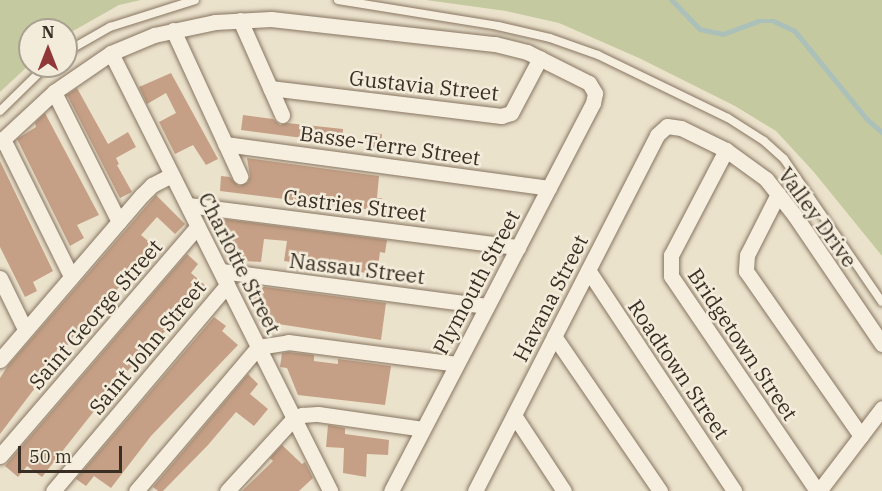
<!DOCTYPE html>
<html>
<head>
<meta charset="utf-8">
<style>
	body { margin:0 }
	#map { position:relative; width:882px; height:491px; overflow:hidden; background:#ebe2cc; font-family:"IBM Plex Serif",serif }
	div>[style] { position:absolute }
	.green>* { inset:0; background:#c4c9a0 }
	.stream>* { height:4.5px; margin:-2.25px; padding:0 2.25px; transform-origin:2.25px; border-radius:2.25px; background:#acc0ba }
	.building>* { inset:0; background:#c5a086; transform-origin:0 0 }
	.roads { filter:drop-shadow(0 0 2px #877561) drop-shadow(0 0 2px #877561) }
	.lane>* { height:8px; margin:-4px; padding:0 4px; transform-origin:4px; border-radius:4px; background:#f6efdf }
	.street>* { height:15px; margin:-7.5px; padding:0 7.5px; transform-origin:7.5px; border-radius:7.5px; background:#f6efdf }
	span { translate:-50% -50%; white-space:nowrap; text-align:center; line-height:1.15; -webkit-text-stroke:5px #f3ecdb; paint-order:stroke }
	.street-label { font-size:21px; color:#392e23 }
	.north { position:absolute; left:18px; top:18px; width:60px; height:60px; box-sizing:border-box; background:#f3ecdb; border:2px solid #a9a091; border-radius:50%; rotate:0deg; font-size:16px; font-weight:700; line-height:24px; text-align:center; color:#392e23 }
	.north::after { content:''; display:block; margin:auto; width:21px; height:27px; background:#903738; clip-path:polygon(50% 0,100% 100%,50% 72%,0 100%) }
	.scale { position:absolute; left:18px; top:446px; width:104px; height:27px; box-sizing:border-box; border:3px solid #392e23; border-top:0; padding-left:8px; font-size:18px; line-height:21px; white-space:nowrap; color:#392e23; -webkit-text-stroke:4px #f3ecdb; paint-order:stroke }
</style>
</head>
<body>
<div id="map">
	<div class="green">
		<div style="clip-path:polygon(0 0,141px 0,119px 5px,66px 35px,66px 30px,30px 30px,30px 64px,0 92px)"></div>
		<div style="clip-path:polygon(426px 0,882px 0,882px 256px,813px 171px,776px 131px,735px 106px,639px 58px,559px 23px,506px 11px)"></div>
	</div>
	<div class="stream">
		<div style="left:672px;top:0;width:40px;rotate:46deg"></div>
		<div style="left:700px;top:29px;width:24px;rotate:12deg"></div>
		<div style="left:723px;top:34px;width:37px;rotate:-20deg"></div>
		<div style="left:758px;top:21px;width:16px"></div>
		<div style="left:774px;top:21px;width:23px;rotate:25deg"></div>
		<div style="left:795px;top:31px;width:114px;rotate:50.7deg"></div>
		<div style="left:867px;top:119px;width:20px;rotate:41deg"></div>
	</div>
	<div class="building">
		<div style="clip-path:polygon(171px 73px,218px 159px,206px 165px,193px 145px,175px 154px,159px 122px,176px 113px,166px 93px,147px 104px,139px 87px)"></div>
		<div style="clip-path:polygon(77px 88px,108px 144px,128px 132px,136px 147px,116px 158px,119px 164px,117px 165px,132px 192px,120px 198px,67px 95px)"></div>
		<div style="clip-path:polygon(45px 113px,99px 215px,77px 225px,84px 238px,70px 246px,17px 139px,36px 127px,35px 123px)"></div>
		<div style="clip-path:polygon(243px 115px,273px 119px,280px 125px,287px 123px,343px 129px,342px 143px,241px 130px)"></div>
		<div style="left:368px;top:133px;width:14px;height:15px;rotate:4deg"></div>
		<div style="clip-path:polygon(247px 158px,379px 176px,377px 198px,382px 198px,381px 211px,220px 191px,221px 176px,230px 177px,239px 186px,248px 182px,250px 176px)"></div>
		<div style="clip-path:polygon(0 161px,53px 271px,33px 282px,37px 291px,25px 297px,0 247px)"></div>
		<div style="clip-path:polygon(156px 195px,185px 224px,175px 234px,157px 217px,141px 235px,155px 247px,70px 342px,0 434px,0 378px,7px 367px)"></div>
		<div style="clip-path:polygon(216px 218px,387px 240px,385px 253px,380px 252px,377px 274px,358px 272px,284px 261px,287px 241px,264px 239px,261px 262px,244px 261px,244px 257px,229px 255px,231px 235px,214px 233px)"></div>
		<div style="clip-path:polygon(187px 254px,198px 264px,191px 273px,207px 287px,117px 382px,42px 477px,27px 466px,18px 477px,5px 466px)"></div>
		<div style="clip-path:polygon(250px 285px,386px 303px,381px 340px,259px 321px,261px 302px,248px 300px)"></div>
		<div style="clip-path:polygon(214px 317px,226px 326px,222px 331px,238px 345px,151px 436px,111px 488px,94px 476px,86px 486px,76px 479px)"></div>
		<div style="clip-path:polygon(288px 352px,314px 355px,314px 361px,338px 364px,338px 359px,391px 366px,385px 405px,298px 395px,287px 368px,280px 367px,282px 353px)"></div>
		<div style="clip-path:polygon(248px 374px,258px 384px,250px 394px,268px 409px,254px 426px,236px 412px,208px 445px,163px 491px,158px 491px,153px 487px)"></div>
		<div style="clip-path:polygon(328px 425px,345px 428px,345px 434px,389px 440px,388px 455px,367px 454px,366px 477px,343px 473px,344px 448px,326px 447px)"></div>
		<div style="clip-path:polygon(282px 445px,302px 464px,305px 462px,313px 478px,299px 491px,242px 491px,273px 461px,270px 458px)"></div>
	</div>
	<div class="roads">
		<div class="lane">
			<div style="left:338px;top:0;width:162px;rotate:9.2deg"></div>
			<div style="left:498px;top:26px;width:53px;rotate:13deg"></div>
			<div style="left:550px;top:38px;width:51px;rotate:19.5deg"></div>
			<div style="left:598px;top:55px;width:144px;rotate:25.9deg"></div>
			<div style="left:728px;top:118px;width:43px;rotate:32.6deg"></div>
			<div style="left:764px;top:141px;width:27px;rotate:42deg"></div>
			<div style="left:784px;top:159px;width:173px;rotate:55.6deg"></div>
			<div style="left:66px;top:52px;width:51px;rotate:-29.6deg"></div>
			<div style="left:110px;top:27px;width:89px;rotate:-17.6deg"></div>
			<div style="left:0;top:111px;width:64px;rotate:-44.4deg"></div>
		</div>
		<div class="street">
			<div style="left:240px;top:20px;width:104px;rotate:66.1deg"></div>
			<div style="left:173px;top:30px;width:161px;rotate:65.3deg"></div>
			<div style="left:111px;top:53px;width:490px;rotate:63.4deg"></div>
			<div style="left:270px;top:88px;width:233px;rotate:6.9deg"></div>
			<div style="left:501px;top:116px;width:10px;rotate:-17deg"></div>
			<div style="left:511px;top:113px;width:62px;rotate:-62.2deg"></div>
			<div style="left:54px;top:92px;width:145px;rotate:63.4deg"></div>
			<div style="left:3px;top:139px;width:153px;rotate:63.6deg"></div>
			<div style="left:0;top:142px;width:74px;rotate:-42.8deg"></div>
			<div style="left:54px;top:92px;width:69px;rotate:-34.4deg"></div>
			<div style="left:111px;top:53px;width:47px;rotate:-22.7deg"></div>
			<div style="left:154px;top:35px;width:62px;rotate:-12deg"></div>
			<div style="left:215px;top:22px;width:56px;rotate:-3.1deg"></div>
			<div style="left:271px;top:19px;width:225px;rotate:6.4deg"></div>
			<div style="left:495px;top:44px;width:33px;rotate:14deg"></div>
			<div style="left:527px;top:52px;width:69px;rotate:26.6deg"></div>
			<div style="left:589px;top:83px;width:12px;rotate:59deg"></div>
			<div style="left:595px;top:93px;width:10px;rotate:101deg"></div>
			<div style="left:593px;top:103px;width:437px;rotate:117.5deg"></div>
			<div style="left:225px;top:144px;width:327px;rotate:7.7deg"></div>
			<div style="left:726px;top:150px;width:119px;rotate:117.6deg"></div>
			<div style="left:671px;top:255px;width:21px;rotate:90deg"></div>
			<div style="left:671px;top:276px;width:260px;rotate:55.8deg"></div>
			<div style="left:778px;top:194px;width:68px;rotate:116.9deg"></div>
			<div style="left:747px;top:255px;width:16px;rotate:94deg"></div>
			<div style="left:746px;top:271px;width:201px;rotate:55.1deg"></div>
			<div style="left:188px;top:205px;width:333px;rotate:7.3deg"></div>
			<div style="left:588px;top:270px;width:265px;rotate:56.5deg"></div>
			<div style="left:221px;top:271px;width:268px;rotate:7.5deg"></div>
			<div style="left:0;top:278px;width:57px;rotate:63.9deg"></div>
			<div style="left:554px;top:336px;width:188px;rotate:55.6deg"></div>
			<div style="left:0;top:360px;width:218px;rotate:-49.3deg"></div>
			<div style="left:142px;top:195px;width:14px;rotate:-45deg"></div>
			<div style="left:152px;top:185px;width:22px;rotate:-27deg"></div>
			<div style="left:514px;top:415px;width:91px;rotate:56.7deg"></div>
			<div style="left:0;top:456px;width:303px;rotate:-49.3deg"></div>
			<div style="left:53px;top:491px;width:270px;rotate:-49.8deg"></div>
			<div style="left:136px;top:491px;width:189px;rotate:-49.7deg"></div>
			<div style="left:258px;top:347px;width:30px;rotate:-9deg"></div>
			<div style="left:288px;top:342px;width:170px;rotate:7.4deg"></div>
			<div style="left:227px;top:491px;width:99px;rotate:-47.5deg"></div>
			<div style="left:294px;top:418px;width:9px;rotate:-21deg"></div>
			<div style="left:302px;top:415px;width:16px;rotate:-4deg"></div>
			<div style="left:318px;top:414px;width:106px;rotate:8.1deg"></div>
			<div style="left:475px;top:491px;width:400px;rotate:-62.9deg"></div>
			<div style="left:657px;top:135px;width:13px;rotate:-42deg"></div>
			<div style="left:667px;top:126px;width:14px;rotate:8deg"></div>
			<div style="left:681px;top:128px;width:50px;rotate:26.1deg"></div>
			<div style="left:726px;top:150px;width:49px;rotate:35.9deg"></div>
			<div style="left:766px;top:179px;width:47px;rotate:51.9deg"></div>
			<div style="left:795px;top:216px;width:155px;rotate:55.8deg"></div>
			<div style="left:819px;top:491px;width:104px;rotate:-52.8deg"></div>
		</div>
	</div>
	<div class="street-label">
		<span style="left:424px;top:85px;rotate:6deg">Gustavia Street</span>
		<span style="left:390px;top:145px;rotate:8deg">Basse-Terre Street</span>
		<span style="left:355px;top:205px;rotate:7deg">Castries Street</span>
		<span style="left:818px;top:217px;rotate:54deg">Valley Drive</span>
		<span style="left:240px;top:263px;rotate:63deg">Charlotte Street</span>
		<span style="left:357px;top:268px;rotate:7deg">Nassau Street</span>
		<span style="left:476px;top:282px;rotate:-62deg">Plymouth Street</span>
		<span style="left:550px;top:298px;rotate:-63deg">Havana Street</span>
		<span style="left:95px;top:314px;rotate:-49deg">Saint George Street</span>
		<span style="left:743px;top:344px;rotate:56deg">Bridgetown Street</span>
		<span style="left:147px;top:347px;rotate:-50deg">Saint John Street</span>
		<span style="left:679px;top:369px;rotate:56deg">Roadtown Street</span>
	</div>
	<div class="north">N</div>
	<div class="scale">50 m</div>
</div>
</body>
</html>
